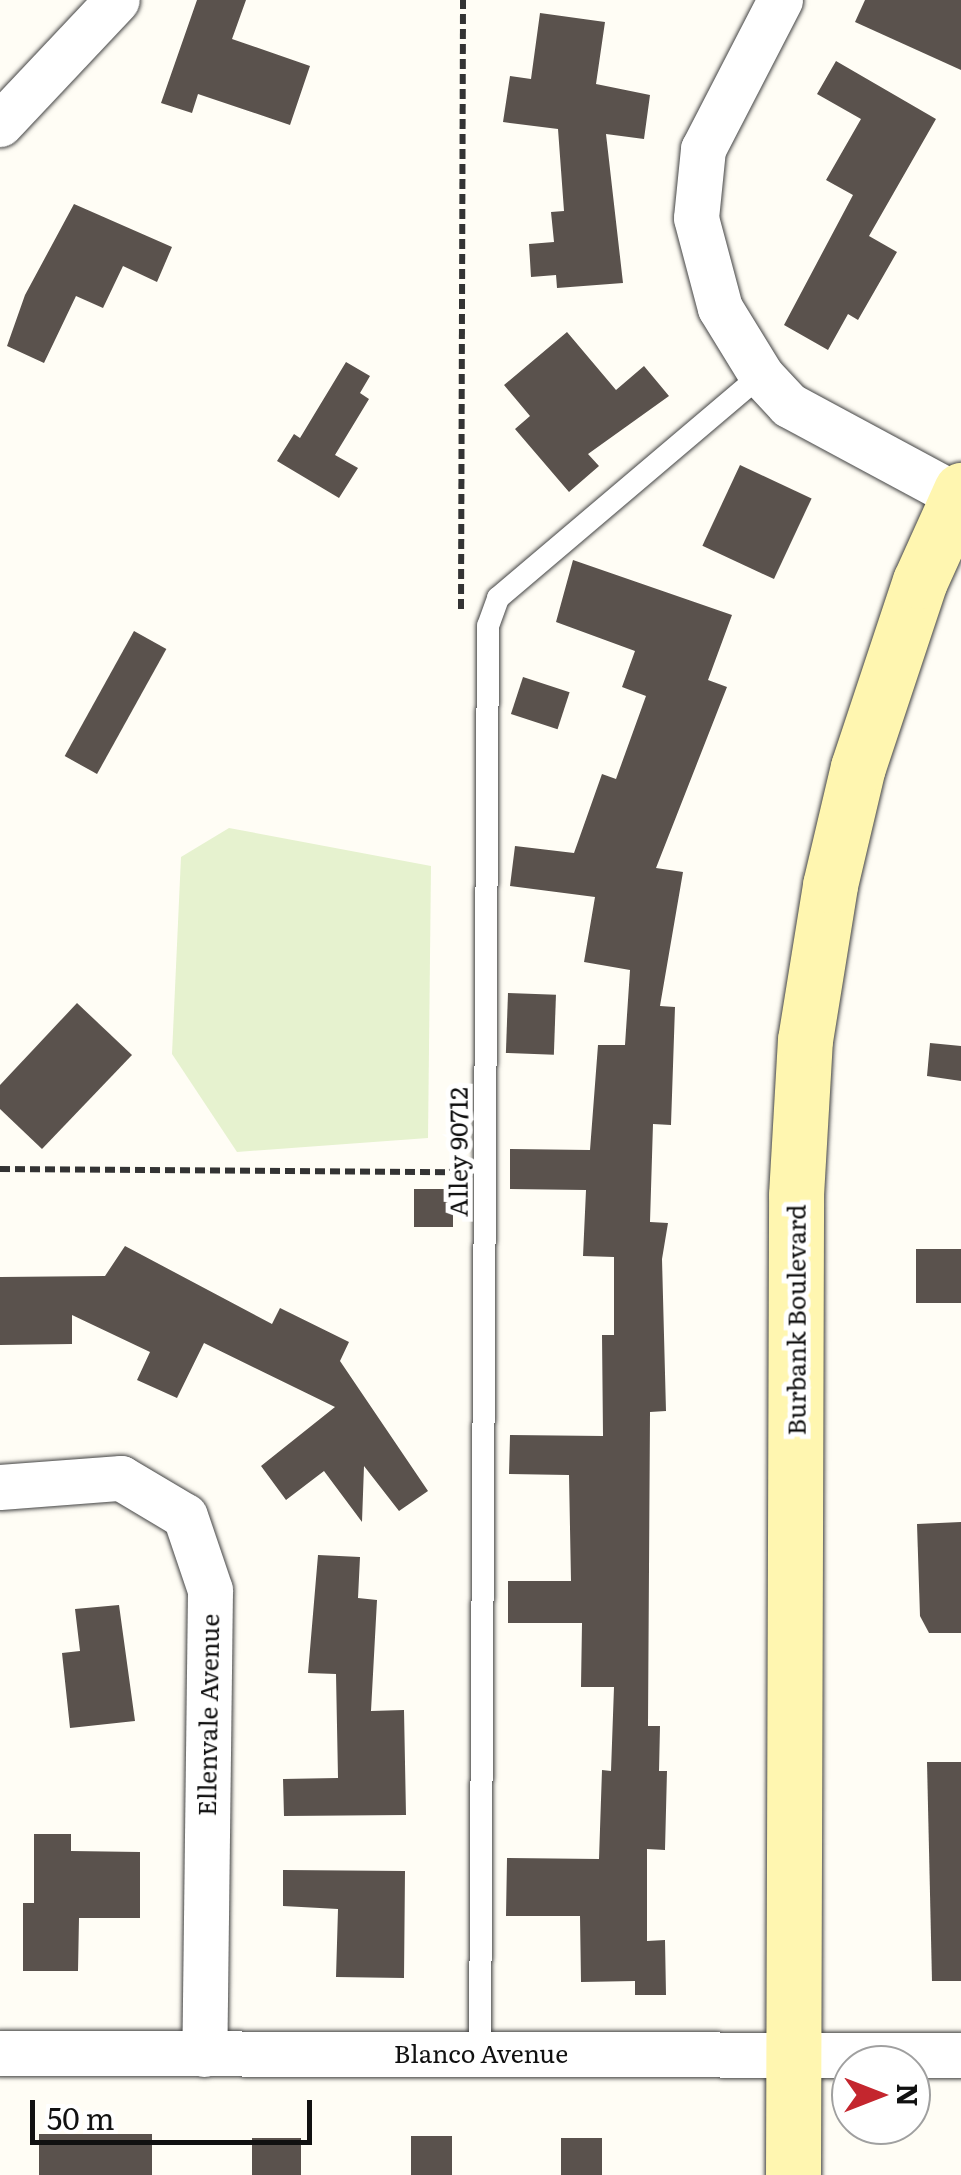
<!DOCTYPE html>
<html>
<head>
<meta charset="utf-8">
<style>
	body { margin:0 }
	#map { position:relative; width:961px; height:2175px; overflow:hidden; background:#fffdf5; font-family:Literata,serif }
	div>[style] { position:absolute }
	.pitch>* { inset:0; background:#e6f2cf }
	.building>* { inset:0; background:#5a524d; transform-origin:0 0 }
	.path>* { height:6px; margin-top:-3px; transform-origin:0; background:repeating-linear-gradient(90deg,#333 0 10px,transparent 0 15px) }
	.roads { filter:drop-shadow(0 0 2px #444) drop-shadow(0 0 2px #444) }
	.lane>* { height:22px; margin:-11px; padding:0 11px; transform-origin:11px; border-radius:11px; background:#fff }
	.street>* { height:45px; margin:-22.5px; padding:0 22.5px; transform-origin:22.5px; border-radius:22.5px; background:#fff }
	.secondary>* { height:55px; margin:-27.5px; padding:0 27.5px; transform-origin:27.5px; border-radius:27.5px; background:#fff6b0 }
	span { translate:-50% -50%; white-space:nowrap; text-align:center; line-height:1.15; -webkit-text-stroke:10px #fff; paint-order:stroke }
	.street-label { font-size:25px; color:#111 }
	.north { position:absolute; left:831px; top:2045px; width:100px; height:100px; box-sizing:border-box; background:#fff; border:2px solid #a0a0a0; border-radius:50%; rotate:90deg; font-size:28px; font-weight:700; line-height:40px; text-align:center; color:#111 }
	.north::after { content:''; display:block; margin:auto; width:35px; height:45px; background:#c4262e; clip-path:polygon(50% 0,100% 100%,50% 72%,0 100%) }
	.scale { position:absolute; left:30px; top:2100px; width:282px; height:45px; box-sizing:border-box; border:5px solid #111; border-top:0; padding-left:12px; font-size:30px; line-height:35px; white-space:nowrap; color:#111; -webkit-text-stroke:8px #fff; paint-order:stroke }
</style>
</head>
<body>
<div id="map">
	<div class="pitch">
		<div style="clip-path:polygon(229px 828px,431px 866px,428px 1138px,237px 1152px,172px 1054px,181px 857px)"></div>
	</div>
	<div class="building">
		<div style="clip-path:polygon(197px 0,246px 0,232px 39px,310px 66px,290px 125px,198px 94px,192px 113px,161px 103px)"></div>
		<div style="clip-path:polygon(865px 0,961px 0,961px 70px,855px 22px)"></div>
		<div style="clip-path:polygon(540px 13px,605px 22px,596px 84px,650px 95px,644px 139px,606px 134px,623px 283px,557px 288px,556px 275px,531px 277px,529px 244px,554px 242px,551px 212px,564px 211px,558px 129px,503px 122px,510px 76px,531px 79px)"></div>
		<div style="clip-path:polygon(836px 61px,936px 119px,869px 236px,897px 252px,858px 320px,848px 314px,828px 350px,784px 325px,853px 195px,826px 180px,861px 119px,817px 94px)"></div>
		<div style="clip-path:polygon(74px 204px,172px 247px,157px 282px,123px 266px,103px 308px,76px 296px,44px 363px,7px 346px,25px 295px)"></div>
		<div style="clip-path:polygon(567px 332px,616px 390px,644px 366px,669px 396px,588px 454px,599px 466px,569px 492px,515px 429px,530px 416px,504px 385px)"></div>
		<div style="clip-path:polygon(346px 362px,370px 376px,360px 393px,369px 399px,335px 455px,358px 468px,339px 498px,277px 461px,294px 434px,300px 438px)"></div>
		<div style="left:740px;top:465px;width:79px;height:89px;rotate:25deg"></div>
		<div style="clip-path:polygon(573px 560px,732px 615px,708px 680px,727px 687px,656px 868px,683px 872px,660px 1006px,675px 1007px,671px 1125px,653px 1124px,650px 1222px,668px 1223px,662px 1259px,666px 1411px,650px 1412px,648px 1726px,660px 1726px,659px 1771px,667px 1771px,665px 1850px,647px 1849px,647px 1941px,665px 1940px,666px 1995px,635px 1995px,635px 1981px,581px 1982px,580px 1916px,506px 1916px,507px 1858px,599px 1859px,602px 1770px,611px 1771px,614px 1687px,581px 1687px,582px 1623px,508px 1623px,508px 1581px,571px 1581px,569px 1475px,509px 1474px,510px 1435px,603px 1436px,602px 1335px,614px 1335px,614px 1257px,583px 1256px,586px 1190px,510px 1189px,510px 1149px,590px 1150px,598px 1045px,625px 1045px,630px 970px,584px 962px,595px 897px,510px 886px,515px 846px,574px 853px,602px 774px,616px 779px,646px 696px,622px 687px,635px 651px,556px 622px)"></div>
		<div style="left:134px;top:631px;width:37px;height:143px;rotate:29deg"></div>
		<div style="left:523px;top:677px;width:49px;height:39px;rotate:18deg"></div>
		<div style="left:508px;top:993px;width:48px;height:60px;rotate:2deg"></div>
		<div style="clip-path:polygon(77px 1003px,132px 1055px,42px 1149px,0 1109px,0 1085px)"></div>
		<div style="clip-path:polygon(930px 1043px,961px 1046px,961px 1081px,927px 1076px)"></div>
		<div style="left:453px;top:1189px;width:38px;height:39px;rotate:90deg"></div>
		<div style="clip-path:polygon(125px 1246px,272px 1324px,280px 1308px,349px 1342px,340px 1361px,428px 1491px,399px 1511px,364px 1466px,362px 1522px,324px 1471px,286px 1500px,261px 1466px,335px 1407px,204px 1343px,177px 1398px,137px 1380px,150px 1352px,72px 1315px,72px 1344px,0 1345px,0 1277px,105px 1276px)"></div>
		<div style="left:916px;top:1249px;width:45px;height:54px"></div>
		<div style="clip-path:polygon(961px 1522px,961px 1633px,929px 1633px,920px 1616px,917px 1524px)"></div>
		<div style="clip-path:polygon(318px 1555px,360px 1557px,358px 1598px,377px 1600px,371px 1711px,404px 1710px,406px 1815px,284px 1816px,283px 1779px,338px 1778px,336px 1674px,308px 1673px)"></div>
		<div style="clip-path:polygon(119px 1605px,135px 1721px,70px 1728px,62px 1653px,80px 1651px,75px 1609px)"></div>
		<div style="clip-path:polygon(927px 1762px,961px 1762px,961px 1981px,932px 1981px)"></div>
		<div style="clip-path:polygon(34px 1834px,71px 1834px,71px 1851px,140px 1852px,140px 1918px,79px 1918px,78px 1971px,23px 1971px,23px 1903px,34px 1903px)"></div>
		<div style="clip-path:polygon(283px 1870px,405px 1871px,404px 1978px,336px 1977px,338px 1909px,283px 1906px)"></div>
		<div style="left:39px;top:2134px;width:113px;height:41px"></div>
		<div style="left:411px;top:2136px;width:41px;height:39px"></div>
		<div style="left:252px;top:2138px;width:49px;height:37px"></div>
		<div style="left:561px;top:2138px;width:41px;height:37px"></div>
	</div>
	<div class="path">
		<div style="left:461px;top:609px;width:609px;rotate:-89.81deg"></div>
		<div style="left:0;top:1169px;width:451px;rotate:0.4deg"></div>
		<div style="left:451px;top:1172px;width:8px;rotate:-50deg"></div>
	</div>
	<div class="roads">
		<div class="lane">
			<div style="left:480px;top:2053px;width:1427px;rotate:-89.68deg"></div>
			<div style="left:488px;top:626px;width:30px;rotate:-70deg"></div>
			<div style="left:498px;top:598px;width:345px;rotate:-40.3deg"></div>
		</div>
		<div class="street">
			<div style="left:780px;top:0;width:168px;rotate:117.3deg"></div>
			<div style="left:703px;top:149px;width:69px;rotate:95.8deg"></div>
			<div style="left:696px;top:218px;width:93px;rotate:75.1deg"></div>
			<div style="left:720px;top:308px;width:79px;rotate:58.5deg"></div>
			<div style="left:761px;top:375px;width:41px;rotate:47deg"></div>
			<div style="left:789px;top:405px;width:192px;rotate:28.3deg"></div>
			<div style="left:0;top:124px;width:170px;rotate:-46.7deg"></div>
			<div style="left:0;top:1487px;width:121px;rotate:-4.3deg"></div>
			<div style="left:121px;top:1478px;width:74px;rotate:30.7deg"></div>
			<div style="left:185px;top:1516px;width:78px;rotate:71.3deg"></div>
			<div style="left:210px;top:1590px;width:464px;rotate:90.7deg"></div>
			<div style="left:0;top:2053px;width:961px;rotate:0.12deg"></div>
		</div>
		<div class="secondary">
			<div style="left:793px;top:2175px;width:980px;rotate:-89.82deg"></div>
			<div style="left:796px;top:1195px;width:155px;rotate:-86.7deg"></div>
			<div style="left:805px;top:1040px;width:157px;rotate:-80.8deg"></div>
			<div style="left:830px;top:885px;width:121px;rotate:-76.7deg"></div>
			<div style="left:858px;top:767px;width:196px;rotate:-71.6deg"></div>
			<div style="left:920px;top:581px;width:100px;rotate:-65.7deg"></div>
		</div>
	</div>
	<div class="street-label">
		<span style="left:458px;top:1152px;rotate:-90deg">Alley 90712</span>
		<span style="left:796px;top:1320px;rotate:-90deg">Burbank Boulevard</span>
		<span style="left:208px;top:1715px;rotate:-89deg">Ellenvale Avenue</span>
		<span style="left:481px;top:2053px">Blanco Avenue</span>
	</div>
	<div class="north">N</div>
	<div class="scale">50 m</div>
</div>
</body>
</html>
